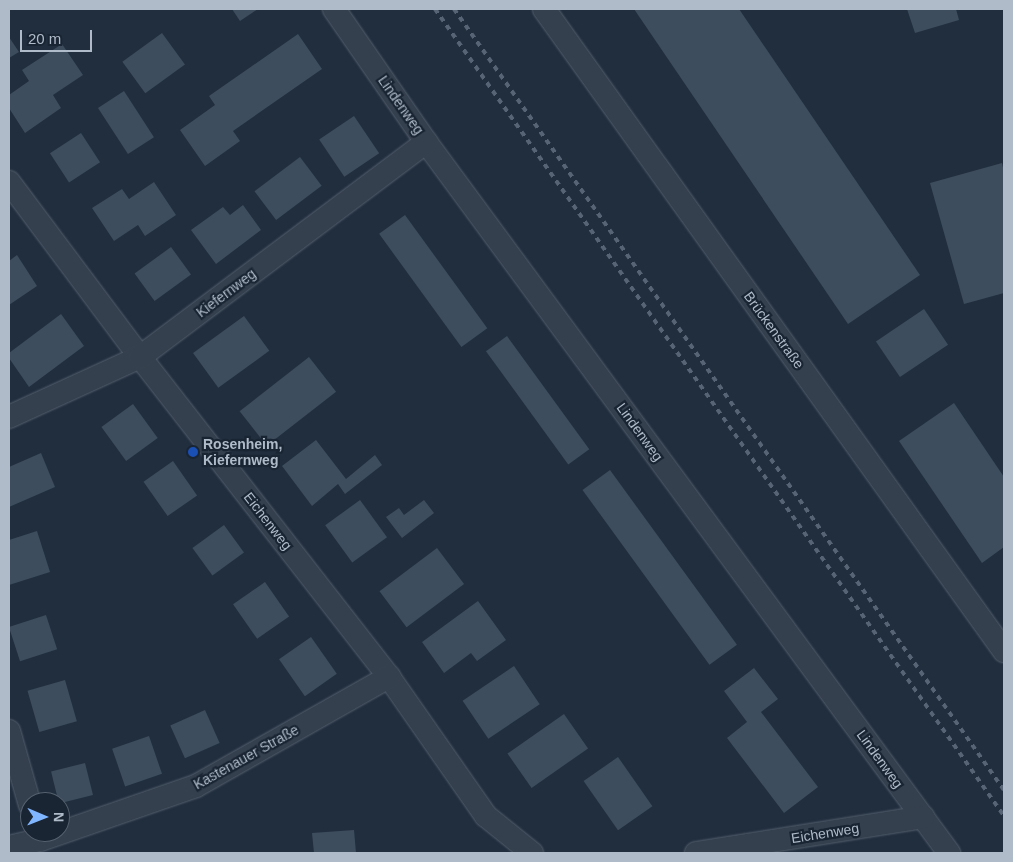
<!DOCTYPE html>
<html>
<head>
<meta charset="utf-8">
<style>
	body { margin:0 }
	#map { position:relative; width:1013px; height:862px; overflow:hidden; background:#212e3e; font-family:Arial,sans-serif }
	div>[style] { position:absolute }
	.building>* { inset:0; background:#3d4d5d; transform-origin:0 0 }
	.roads { filter:drop-shadow(0 0 1px #535e6c) drop-shadow(0 0 1px #535e6c) }
	.street>* { height:22px; margin:-11px; padding:0 11px; transform-origin:11px; border-radius:11px; background:#35404e }
	.rail>* { height:4px; margin-top:-2px; transform-origin:0; background:repeating-linear-gradient(90deg,#576475 0 5px,transparent 0 10px) }
	.dots>* { width:14px; height:14px; translate:-50% -50%; box-sizing:border-box; border:2px solid #1a2533; border-radius:50% }
	span { translate:-50% -50%; white-space:nowrap; text-align:center; line-height:1.15; -webkit-text-stroke:4.5px #1a2533; paint-order:stroke }
	.street-label { font-size:14px; color:#b0bbc9 }
	.poi-label { font-size:14px; color:#b0bbc9; font-weight:700 }
	.left { translate:0 -50%; text-align:left }
	.frame { position:absolute; inset:0; border:10px solid #b0bbc9; pointer-events:none }
	.north { position:absolute; left:20px; top:792px; width:50px; height:50px; box-sizing:border-box; background:#1a2533; border:1px solid #56616f; border-radius:50%; rotate:91deg; font-size:14px; font-weight:700; line-height:20px; text-align:center; color:#b0bbc9 }
	.north::after { content:''; display:block; margin:auto; width:18px; height:22px; background:#80b6ff; clip-path:polygon(50% 0,100% 100%,50% 72%,0 100%) }
	.scale { position:absolute; left:20px; top:30px; width:72px; height:22px; box-sizing:border-box; border:2px solid #b0bbc9; border-top:0; padding-left:6px; font-size:15px; line-height:18px; white-space:nowrap; color:#b0bbc9; -webkit-text-stroke:4px #1a2533; paint-order:stroke }
</style>
</head>
<body>
<div id="map">
	<div class="building">
		<div style="clip-path:polygon(232px 9px,258px 9px,240px 21px)"></div>
		<div style="clip-path:polygon(634px 9px,739px 9px,920px 275px,848px 324px)"></div>
		<div style="clip-path:polygon(907px 9px,956px 9px,959px 20px,915px 33px)"></div>
		<div style="left:162px;top:33px;width:39px;height:49px;rotate:54deg"></div>
		<div style="clip-path:polygon(298px 34px,322px 69px,233px 131px,240px 141px,205px 166px,180px 130px,215px 105px,209px 96px)"></div>
		<div style="clip-path:polygon(9px 37px,19px 52px,9px 58px)"></div>
		<div style="clip-path:polygon(62px 44px,83px 75px,53px 95px,61px 108px,25px 133px,9px 108px,9px 95px,29px 81px,22px 70px)"></div>
		<div style="left:124px;top:91px;width:55px;height:31px;rotate:57deg"></div>
		<div style="left:354px;top:116px;width:45px;height:42px;rotate:56deg"></div>
		<div style="left:81px;top:133px;width:35px;height:37px;rotate:57deg"></div>
		<div style="left:300px;top:157px;width:36px;height:57px;rotate:53deg"></div>
		<div style="clip-path:polygon(1002px 163px,1004px 172px,1004px 293px,964px 304px,930px 183px)"></div>
		<div style="clip-path:polygon(154px 182px,176px 215px,145px 236px,138px 225px,114px 241px,92px 208px,122px 189px,129px 199px)"></div>
		<div style="clip-path:polygon(243px 205px,261px 230px,216px 264px,191px 230px,223px 207px,230px 215px)"></div>
		<div style="left:405px;top:215px;width:140px;height:32px;rotate:54deg"></div>
		<div style="left:171px;top:247px;width:34px;height:45px;rotate:54deg"></div>
		<div style="clip-path:polygon(17px 255px,37px 286px,9px 305px,9px 261px)"></div>
		<div style="left:924px;top:309px;width:43px;height:58px;rotate:56deg"></div>
		<div style="clip-path:polygon(61px 314px,84px 346px,29px 387px,9px 358px,9px 353px)"></div>
		<div style="left:244px;top:316px;width:43px;height:63px;rotate:54deg"></div>
		<div style="left:507px;top:336px;width:140px;height:26px;rotate:54deg"></div>
		<div style="left:309px;top:357px;width:44px;height:88px;rotate:52deg"></div>
		<div style="clip-path:polygon(954px 403px,1004px 477px,1004px 547px,982px 563px,899px 441px)"></div>
		<div style="left:133px;top:404px;width:42px;height:39px;rotate:54deg"></div>
		<div style="clip-path:polygon(316px 440px,346px 479px,375px 455px,382px 465px,345px 494px,338px 484px,312px 506px,282px 466px)"></div>
		<div style="clip-path:polygon(41px 453px,55px 487px,9px 507px,9px 467px)"></div>
		<div style="left:173px;top:461px;width:42px;height:36px;rotate:55deg"></div>
		<div style="left:610px;top:470px;width:216px;height:34px;rotate:54deg"></div>
		<div style="left:360px;top:500px;width:46px;height:43px;rotate:54deg"></div>
		<div style="clip-path:polygon(424px 500px,434px 513px,402px 538px,386px 517px,399px 508px,404px 515px)"></div>
		<div style="left:224px;top:525px;width:34px;height:39px;rotate:54deg"></div>
		<div style="clip-path:polygon(37px 531px,50px 572px,9px 585px,9px 540px)"></div>
		<div style="left:437px;top:548px;width:45px;height:72px;rotate:53deg"></div>
		<div style="left:265px;top:582px;width:42px;height:39px;rotate:55deg"></div>
		<div style="clip-path:polygon(478px 601px,506px 640px,477px 661px,471px 653px,444px 673px,422px 642px)"></div>
		<div style="left:46px;top:615px;width:36px;height:39px;rotate:72deg"></div>
		<div style="left:311px;top:637px;width:45px;height:39px;rotate:55deg"></div>
		<div style="left:514px;top:666px;width:46px;height:62px;rotate:56deg"></div>
		<div style="clip-path:polygon(754px 668px,778px 699px,761px 712px,818px 787px,784px 813px,727px 738px,747px 722px,724px 691px)"></div>
		<div style="left:65px;top:680px;width:43px;height:39px;rotate:74deg"></div>
		<div style="left:205px;top:710px;width:36px;height:38px;rotate:66deg"></div>
		<div style="left:564px;top:714px;width:42px;height:69px;rotate:55deg"></div>
		<div style="left:149px;top:736px;width:40px;height:39px;rotate:71deg"></div>
		<div style="left:618px;top:757px;width:60px;height:42px;rotate:55deg"></div>
		<div style="left:85px;top:763px;width:33px;height:35px;rotate:76deg"></div>
		<div style="clip-path:polygon(354px 830px,356px 853px,314px 853px,312px 833px)"></div>
	</div>
	<div class="roads">
		<div class="street">
			<div style="left:334px;top:9px;width:162px;rotate:55.3deg"></div>
			<div style="left:426px;top:142px;width:883px;rotate:53.66deg"></div>
			<div style="left:544px;top:9px;width:790px;rotate:54.38deg"></div>
			<div style="left:9px;top:182px;width:219px;rotate:53.2deg"></div>
			<div style="left:140px;top:357px;width:405px;rotate:52.1deg"></div>
			<div style="left:389px;top:677px;width:169px;rotate:55.1deg"></div>
			<div style="left:486px;top:816px;width:59px;rotate:38.8deg"></div>
			<div style="left:9px;top:417px;width:144px;rotate:-24.6deg"></div>
			<div style="left:140px;top:357px;width:358px;rotate:-36.9deg"></div>
			<div style="left:9px;top:731px;width:77px;rotate:74.2deg"></div>
			<div style="left:9px;top:847px;width:32px;rotate:-13deg"></div>
			<div style="left:40px;top:840px;width:165px;rotate:-19.1deg"></div>
			<div style="left:196px;top:786px;width:222px;rotate:-29.5deg"></div>
			<div style="left:696px;top:853px;width:230px;rotate:-9deg"></div>
		</div>
	</div>
	<div class="rail">
		<div style="left:435px;top:9px;width:987px;rotate:54.81deg"></div>
		<div style="left:454px;top:9px;width:955px;rotate:54.85deg"></div>
	</div>
	<div class="dots">
		<div style="left:193px;top:452px;background:#1a4fb4"></div>
	</div>
	<div class="street-label">
		<span style="left:401px;top:105px;rotate:55deg">Lindenweg</span>
		<span style="left:226px;top:293px;rotate:-37deg">Kiefernweg</span>
		<span style="left:774px;top:330px;rotate:54deg">Brückenstraße</span>
		<span style="left:640px;top:432px;rotate:54deg">Lindenweg</span>
		<span style="left:268px;top:521px;rotate:52deg">Eichenweg</span>
		<span style="left:246px;top:757px;rotate:-29deg">Kastenauer Straße</span>
		<span style="left:880px;top:759px;rotate:54deg">Lindenweg</span>
		<span style="left:825px;top:833px;rotate:-9deg">Eichenweg</span>
	</div>
	<div class="poi-label">
		<span class="left" style="left:203px;top:452px">Rosenheim,<br>Kiefernweg</span>
	</div>
	<div class="frame"></div>
	<div class="north">N</div>
	<div class="scale">20 m</div>
</div>
</body>
</html>
